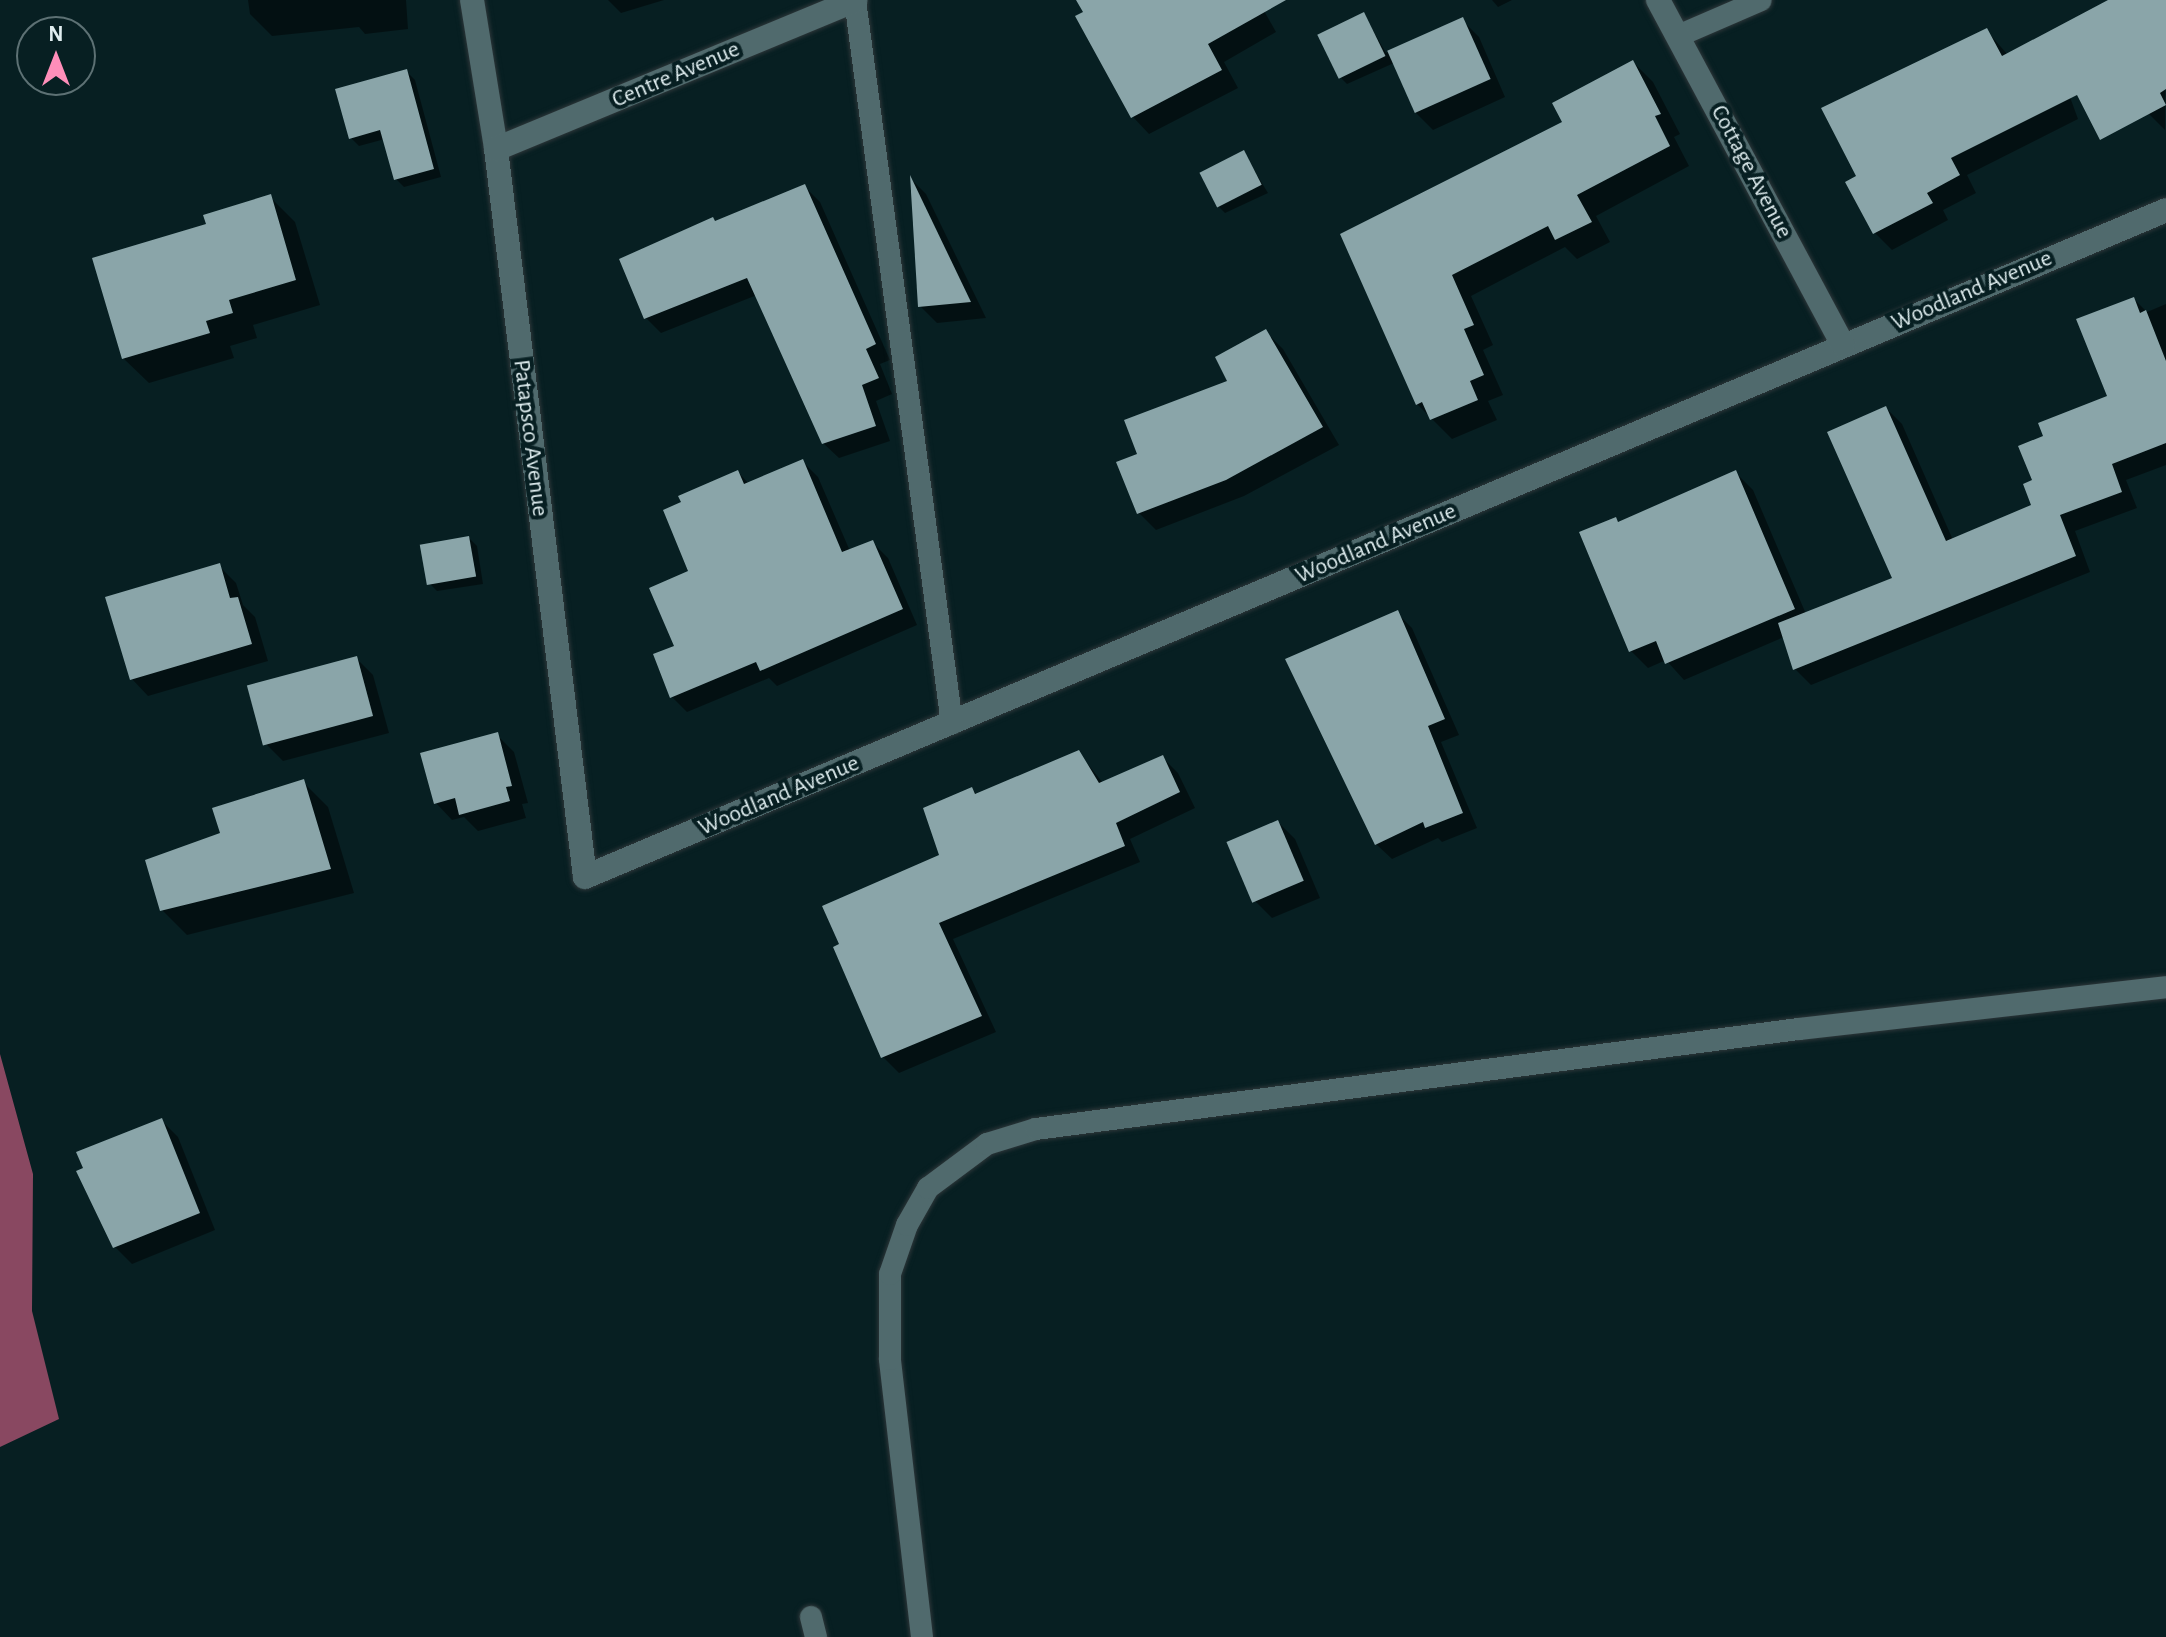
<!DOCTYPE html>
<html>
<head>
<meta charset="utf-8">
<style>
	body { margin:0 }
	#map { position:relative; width:2166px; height:1637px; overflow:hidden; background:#071f22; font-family:"Alegreya Sans",sans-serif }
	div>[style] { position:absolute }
	.water>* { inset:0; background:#894861 }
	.shadow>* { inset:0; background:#0007 }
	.building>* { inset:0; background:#8aa5a9; transform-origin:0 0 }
	.roads { filter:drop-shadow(0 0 2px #2d3639) drop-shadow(0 0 2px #2d3639) }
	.lane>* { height:22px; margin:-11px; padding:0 11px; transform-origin:11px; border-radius:11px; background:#506a6d }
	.street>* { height:24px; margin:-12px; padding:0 12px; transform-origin:12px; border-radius:12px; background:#506a6d }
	span { translate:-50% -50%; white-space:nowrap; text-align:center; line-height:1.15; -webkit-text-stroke:8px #071f22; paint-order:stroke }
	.street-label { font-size:24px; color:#dfedef }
	.north { position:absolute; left:16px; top:16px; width:80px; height:80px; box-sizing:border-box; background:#071f22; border:2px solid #5d7174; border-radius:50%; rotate:0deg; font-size:22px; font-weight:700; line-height:32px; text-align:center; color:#dfedef }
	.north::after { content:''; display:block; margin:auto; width:28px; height:36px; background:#ff8eb9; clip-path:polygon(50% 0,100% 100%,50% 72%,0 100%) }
</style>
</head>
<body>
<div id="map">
	<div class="water">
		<div style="clip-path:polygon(0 1054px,33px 1174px,32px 1311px,59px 1419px,0 1447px)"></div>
	</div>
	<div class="shadow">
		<div style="clip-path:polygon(248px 0,406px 0,408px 29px,365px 34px,359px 27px,272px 36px,250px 14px)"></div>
		<div style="clip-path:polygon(608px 0,664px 0,621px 13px)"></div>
		<div style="clip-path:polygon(1093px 0,1258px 0,1276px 32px,1224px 62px,1238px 88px,1149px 134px,1133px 117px,1086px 13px)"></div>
		<div style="clip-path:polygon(1492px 0,1512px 0,1498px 7px)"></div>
		<div style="clip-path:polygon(2112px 0,2166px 0,2165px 130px,2149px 114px)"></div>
		<div style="clip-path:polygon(1364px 15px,1386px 53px,1462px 20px,1479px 37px,1505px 97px,1433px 130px,1416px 113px,1394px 63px,1347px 84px,1339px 76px)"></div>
		<div style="clip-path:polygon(1986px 30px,2008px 55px,2055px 56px,2078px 119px,1967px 175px,1976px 193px,1943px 210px,1948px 220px,1892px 250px,1875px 233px,1859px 177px)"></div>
		<div style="clip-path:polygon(1633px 62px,1653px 82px,1680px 134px,1674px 137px,1689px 166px,1596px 216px,1610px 242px,1577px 259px,1565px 247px,1471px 296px,1493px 345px,1483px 350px,1503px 395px,1488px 401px,1497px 420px,1452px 439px,1417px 404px,1342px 235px,1564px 123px)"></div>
		<div style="clip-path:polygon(407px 72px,415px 80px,441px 177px,404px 187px,396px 179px,385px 139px,359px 146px,351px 138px)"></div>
		<div style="clip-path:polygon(1243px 152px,1268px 193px,1225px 213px,1217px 205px)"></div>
		<div style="clip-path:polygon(912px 180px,926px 194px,986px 318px,937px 323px,920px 306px)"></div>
		<div style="clip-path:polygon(804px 186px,820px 202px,890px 360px,880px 364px,892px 394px,876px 401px,890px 441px,839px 458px,823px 443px,757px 295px,661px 333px,646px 318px,716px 223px)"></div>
		<div style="clip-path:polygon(270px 197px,295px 222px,320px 305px,253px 325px,257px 338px,230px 346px,234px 358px,149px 383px,123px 358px,208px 225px)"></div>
		<div style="clip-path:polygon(2134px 299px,2147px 312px,2166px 304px,2166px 465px,2126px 480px,2137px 508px,2075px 531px,2090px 572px,1811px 685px,1795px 669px,1784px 637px,1684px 680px,1666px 660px,1648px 668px,1631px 651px,1615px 519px,1620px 523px,1736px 473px,1753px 490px,1806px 614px,1894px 579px,1886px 408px,1902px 424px,1953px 540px,2034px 506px,2046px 437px,2109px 397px)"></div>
		<div style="clip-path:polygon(1266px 332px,1283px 349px,1339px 445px,1244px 496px,1156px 530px,1139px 513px,1140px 455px,1230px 382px)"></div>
		<div style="clip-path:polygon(802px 461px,818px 477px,850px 551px,873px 543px,888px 558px,917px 625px,777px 686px,769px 678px,687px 712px,672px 697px,691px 572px,738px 472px,749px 484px)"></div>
		<div style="clip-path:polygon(469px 538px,477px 546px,483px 584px,437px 591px,429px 583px)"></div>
		<div style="clip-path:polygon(219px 566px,236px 583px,243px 605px,255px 617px,268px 661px,148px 696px,132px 679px)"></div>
		<div style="clip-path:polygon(1397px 613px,1412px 628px,1459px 735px,1441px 742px,1477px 828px,1442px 842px,1438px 838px,1392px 859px,1376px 844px)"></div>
		<div style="clip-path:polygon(356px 658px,373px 675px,389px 733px,283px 761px,266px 744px)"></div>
		<div style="clip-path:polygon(497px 735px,514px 752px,528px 803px,522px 804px,526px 818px,478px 831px,464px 817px,452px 820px,436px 803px)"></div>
		<div style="clip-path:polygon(1078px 752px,1103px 783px,1162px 757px,1178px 773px,1195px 808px,1130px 839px,1140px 862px,953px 939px,996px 1032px,899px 1073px,883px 1057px,835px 948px,942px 856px,972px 789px,977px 795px)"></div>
		<div style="clip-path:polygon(303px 782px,328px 807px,354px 893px,187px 935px,162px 910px,223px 834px)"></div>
		<div style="clip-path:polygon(1278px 822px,1295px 839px,1320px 898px,1272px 918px,1255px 901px,1230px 844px)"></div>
		<div style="clip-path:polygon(161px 1120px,178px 1137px,215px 1230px,132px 1264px,115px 1247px)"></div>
	</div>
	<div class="building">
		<div style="clip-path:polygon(1076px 0,1286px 0,1208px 44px,1222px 70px,1131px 118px,1075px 16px,1083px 12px)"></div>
		<div style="clip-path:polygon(2108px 0,2166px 0,2166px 89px,2160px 93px,2166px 105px,2100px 140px,2077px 95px,1951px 158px,1960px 175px,1927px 193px,1933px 203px,1873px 234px,1845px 182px,1856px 176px,1821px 108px,1987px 28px,2002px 56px)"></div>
		<div style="left:1364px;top:12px;width:49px;height:52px;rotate:64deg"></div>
		<div style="left:1463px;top:17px;width:68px;height:83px;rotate:66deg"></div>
		<div style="clip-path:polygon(1633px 60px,1661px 114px,1655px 116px,1670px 146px,1577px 195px,1592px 222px,1555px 240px,1548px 226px,1452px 275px,1474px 325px,1464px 329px,1484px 375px,1470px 381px,1478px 400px,1430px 420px,1422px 402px,1416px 405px,1340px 234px,1562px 122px,1552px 103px)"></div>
		<div style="clip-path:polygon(407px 69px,434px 169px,394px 180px,380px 130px,349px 139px,335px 89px)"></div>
		<div style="left:1244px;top:150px;width:39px;height:50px;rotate:63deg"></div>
		<div style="clip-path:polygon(910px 175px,971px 302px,918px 307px)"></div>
		<div style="clip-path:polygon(805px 184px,876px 344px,866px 349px,879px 378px,862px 385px,876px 426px,822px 444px,747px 278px,644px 319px,619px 259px,713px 217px,715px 221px)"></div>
		<div style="clip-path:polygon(271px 194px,296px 280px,229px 300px,233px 313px,206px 321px,210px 333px,122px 359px,92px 258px,206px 224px,203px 215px)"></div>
		<div style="clip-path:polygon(2134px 297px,2140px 313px,2146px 310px,2166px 361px,2166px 443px,2112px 464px,2122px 492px,2060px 515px,2076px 556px,1793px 670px,1778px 623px,1892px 578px,1827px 432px,1886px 406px,1946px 541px,2031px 505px,2023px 484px,2032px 480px,2018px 446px,2043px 436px,2038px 423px,2107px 396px,2076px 319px)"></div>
		<div style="clip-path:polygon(1266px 329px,1323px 427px,1226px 480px,1137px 514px,1116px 462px,1137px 454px,1124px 420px,1227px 381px,1215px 357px)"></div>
		<div style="clip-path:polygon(803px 459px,842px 552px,873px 540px,903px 609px,760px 671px,756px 662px,670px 698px,653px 654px,674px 646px,649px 588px,688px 571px,663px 510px,681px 502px,678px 496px,738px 470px,744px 484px)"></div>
		<div style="clip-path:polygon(1736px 470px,1795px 609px,1665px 664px,1656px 641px,1629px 652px,1579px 532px,1616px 517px,1618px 522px)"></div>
		<div style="left:469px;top:536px;width:41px;height:50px;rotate:80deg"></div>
		<div style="clip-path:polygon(220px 563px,230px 598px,238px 597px,252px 644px,130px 680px,105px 597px)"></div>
		<div style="clip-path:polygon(1398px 610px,1445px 719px,1428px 726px,1463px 813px,1425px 828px,1423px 822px,1375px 845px,1285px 659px)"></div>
		<div style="left:357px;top:656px;width:62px;height:114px;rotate:75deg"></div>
		<div style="clip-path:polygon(498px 732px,512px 786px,506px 787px,510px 801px,459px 815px,455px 798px,434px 804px,420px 753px)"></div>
		<div style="clip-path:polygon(1079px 750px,1099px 783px,1163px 755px,1180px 792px,1116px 823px,1125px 846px,939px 923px,982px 1016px,881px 1058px,833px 947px,839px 944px,822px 906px,939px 855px,923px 808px,972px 787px,975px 794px)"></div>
		<div style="clip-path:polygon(304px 779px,331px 869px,160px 911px,145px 860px,220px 833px,212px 808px)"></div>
		<div style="left:1278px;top:820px;width:66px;height:56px;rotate:67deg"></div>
		<div style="clip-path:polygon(162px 1118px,200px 1213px,113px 1248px,76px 1171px,83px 1168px,76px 1152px)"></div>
	</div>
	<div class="roads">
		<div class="lane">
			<div style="left:855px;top:0;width:730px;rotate:82.37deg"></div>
			<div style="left:1678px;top:36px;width:90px;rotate:-23.4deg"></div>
			<div style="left:811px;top:1617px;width:21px;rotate:76deg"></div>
			<div style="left:922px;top:1637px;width:280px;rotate:-96.6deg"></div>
			<div style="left:890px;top:1359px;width:85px;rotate:-90deg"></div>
			<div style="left:890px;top:1274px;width:52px;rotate:-70.9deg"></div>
			<div style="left:907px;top:1225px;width:43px;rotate:-60.4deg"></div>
			<div style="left:928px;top:1188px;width:74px;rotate:-36.7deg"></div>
			<div style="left:987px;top:1144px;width:51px;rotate:-17deg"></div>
			<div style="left:1036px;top:1129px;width:770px;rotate:-7.47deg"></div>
			<div style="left:1799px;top:1029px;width:369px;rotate:-6.5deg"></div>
		</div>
		<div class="street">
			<div style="left:472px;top:0;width:151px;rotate:80.8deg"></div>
			<div style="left:496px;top:149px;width:733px;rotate:83.03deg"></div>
			<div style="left:585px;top:877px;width:1716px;rotate:-22.87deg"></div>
			<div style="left:1658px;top:0;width:391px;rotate:61.8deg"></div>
			<div style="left:496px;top:149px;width:389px;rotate:-22.5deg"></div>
		</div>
	</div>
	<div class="street-label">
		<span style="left:676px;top:75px;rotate:-23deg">Centre Avenue</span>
		<span style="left:1751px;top:172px;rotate:62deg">Cottage Avenue</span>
		<span style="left:1972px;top:291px;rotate:-23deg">Woodland Avenue</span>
		<span style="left:530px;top:438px;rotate:83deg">Patapsco Avenue</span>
		<span style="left:1376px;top:544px;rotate:-23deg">Woodland Avenue</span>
		<span style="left:779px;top:796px;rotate:-23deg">Woodland Avenue</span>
	</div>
	<div class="north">N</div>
</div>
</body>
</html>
